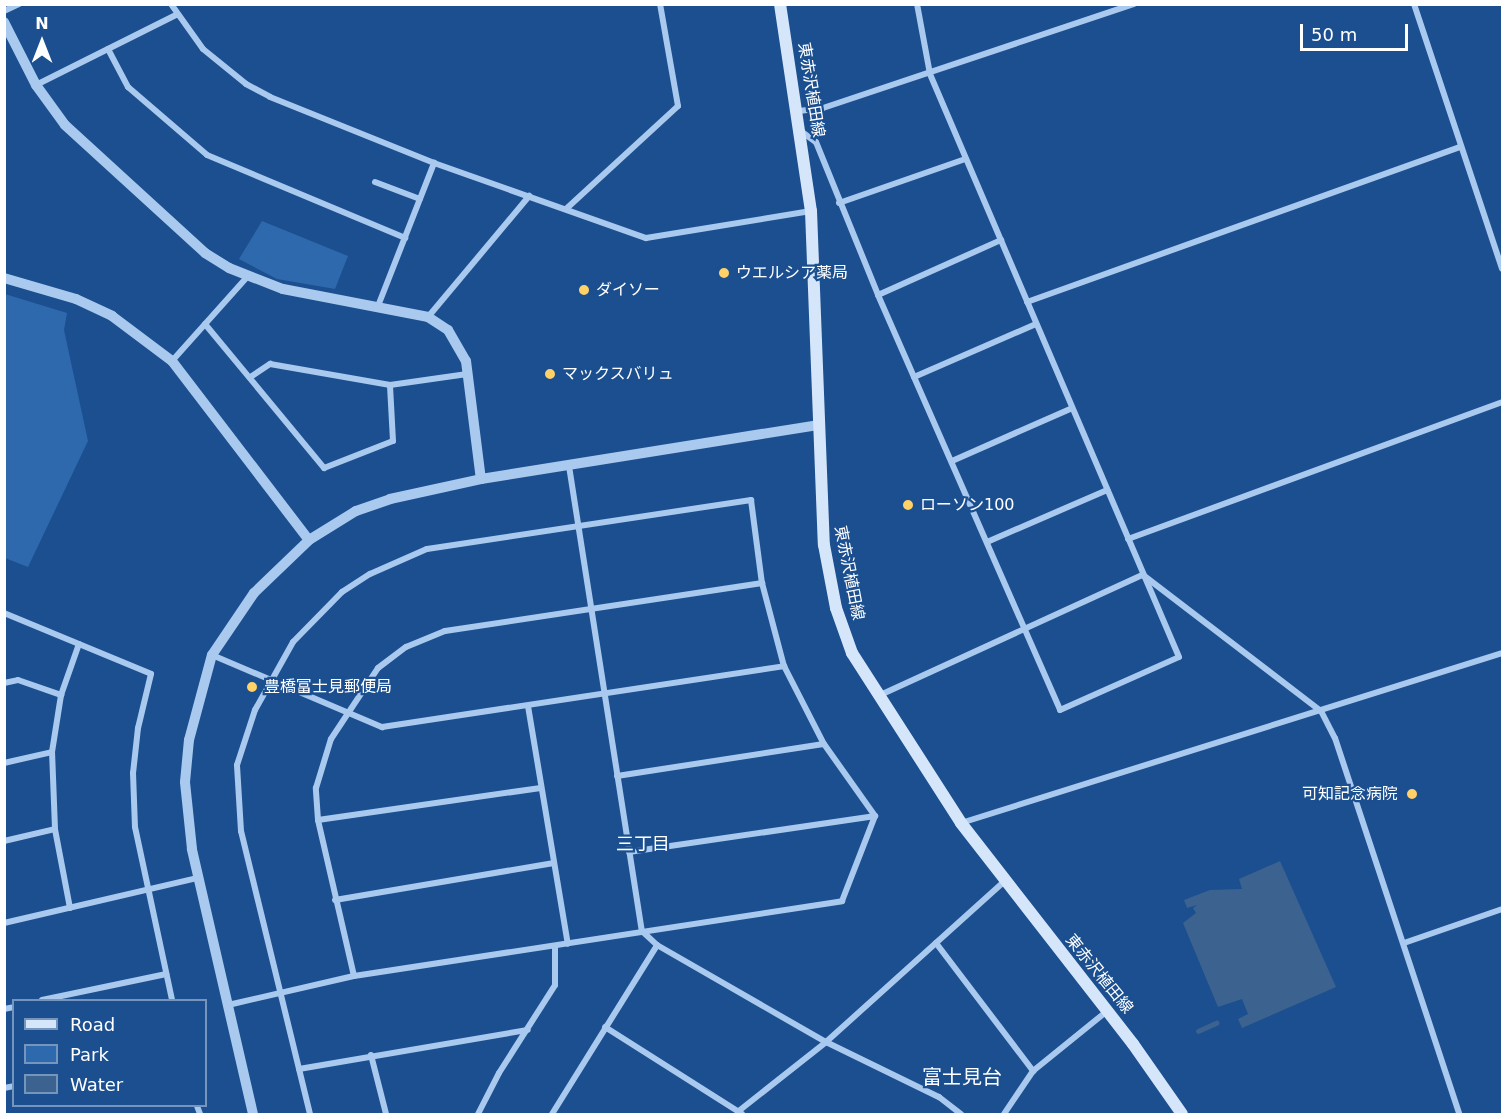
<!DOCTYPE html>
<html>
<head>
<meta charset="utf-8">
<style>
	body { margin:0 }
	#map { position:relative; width:1507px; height:1119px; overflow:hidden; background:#1b4f8f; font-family:"DejaVu Sans","Noto Sans JP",sans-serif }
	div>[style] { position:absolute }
	.green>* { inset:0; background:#2e69ad }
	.water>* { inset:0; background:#3c6290 }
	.stream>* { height:4.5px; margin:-2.25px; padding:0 2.25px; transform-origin:2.25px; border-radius:2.25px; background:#3c6290 }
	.minor>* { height:6px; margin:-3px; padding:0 3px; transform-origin:3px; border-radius:3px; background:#a9c9ee }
	.tertiary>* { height:10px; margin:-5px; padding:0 5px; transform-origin:5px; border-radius:5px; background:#a9c9ee }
	.secondary>* { height:12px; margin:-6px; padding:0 6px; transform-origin:6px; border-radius:6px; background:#d6e6fa }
	.dots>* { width:16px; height:16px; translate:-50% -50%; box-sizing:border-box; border:3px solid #1b4f8f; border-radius:50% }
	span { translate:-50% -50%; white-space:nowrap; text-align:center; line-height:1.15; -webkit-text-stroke:4.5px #1b4f8f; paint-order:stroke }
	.street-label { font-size:16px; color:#fff }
	.poi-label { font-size:16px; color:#fff }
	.left { translate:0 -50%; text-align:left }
	.right { translate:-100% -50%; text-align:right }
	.neighbourhood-label { font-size:18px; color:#fff }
	.quarter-label { font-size:20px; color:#fff }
	.frame { position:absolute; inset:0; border:6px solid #fff; pointer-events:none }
	.legend { position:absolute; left:12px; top:999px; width:195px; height:108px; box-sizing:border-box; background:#1b4f8f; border:2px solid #7695bc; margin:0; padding:8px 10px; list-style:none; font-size:18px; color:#fff }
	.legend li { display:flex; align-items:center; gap:12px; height:30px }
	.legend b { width:30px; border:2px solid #7695bc }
	.north { position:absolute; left:12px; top:12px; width:60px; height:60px; -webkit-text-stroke:4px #1b4f8f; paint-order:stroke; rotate:0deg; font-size:16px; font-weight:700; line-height:24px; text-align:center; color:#fff }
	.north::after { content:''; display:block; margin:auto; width:21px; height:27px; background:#fff; clip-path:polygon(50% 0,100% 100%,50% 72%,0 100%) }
	.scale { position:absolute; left:1300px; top:24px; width:108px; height:27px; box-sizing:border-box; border:3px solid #fff; border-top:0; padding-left:8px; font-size:18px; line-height:21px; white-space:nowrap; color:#fff; -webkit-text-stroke:4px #1b4f8f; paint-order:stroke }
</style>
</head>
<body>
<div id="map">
	<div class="green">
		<div style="clip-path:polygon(262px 221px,348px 256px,335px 289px,277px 279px,239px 259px)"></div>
		<div style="clip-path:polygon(5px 294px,67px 313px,64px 330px,88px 441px,28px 567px,5px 558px)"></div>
	</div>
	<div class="water">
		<div style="clip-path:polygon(1280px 861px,1336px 987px,1242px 1028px,1238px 1019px,1248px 1014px,1242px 999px,1218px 1007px,1183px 923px,1196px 913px,1193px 908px,1197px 905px,1187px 908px,1184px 900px,1210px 890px,1242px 889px,1239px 879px)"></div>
	</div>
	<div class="stream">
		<div style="left:1198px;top:1031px;width:20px;rotate:-24deg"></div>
	</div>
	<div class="minor">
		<div style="left:171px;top:4px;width:55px;rotate:54.6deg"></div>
		<div style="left:203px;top:49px;width:55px;rotate:39.1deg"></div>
		<div style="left:246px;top:84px;width:27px;rotate:28deg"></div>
		<div style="left:270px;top:97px;width:177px;rotate:21.9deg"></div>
		<div style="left:434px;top:163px;width:225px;rotate:19.5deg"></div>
		<div style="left:646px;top:238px;width:167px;rotate:-9.3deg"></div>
		<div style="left:1414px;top:4px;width:279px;rotate:71.6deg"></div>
		<div style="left:4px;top:11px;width:17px;rotate:-25deg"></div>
		<div style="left:108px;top:49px;width:43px;rotate:62.2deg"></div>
		<div style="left:128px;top:87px;width:104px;rotate:40.7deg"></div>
		<div style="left:207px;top:155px;width:215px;rotate:22.7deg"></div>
		<div style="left:36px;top:85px;width:157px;rotate:-26.6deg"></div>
		<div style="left:799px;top:111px;width:24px;rotate:-7deg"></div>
		<div style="left:823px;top:108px;width:328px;rotate:-18.5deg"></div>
		<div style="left:802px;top:132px;width:17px;rotate:36deg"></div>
		<div style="left:816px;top:142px;width:165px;rotate:67.9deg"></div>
		<div style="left:878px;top:295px;width:453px;rotate:66.3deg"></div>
		<div style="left:1060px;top:710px;width:130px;rotate:-24deg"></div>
		<div style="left:1179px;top:657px;width:634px;rotate:-113.13deg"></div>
		<div style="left:930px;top:74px;width:71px;rotate:-100.5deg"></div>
		<div style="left:375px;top:182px;width:48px;rotate:20.7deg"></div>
		<div style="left:839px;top:203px;width:133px;rotate:-19.2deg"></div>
		<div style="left:566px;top:209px;width:152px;rotate:-42.6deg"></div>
		<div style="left:678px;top:106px;width:104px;rotate:-100deg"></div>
		<div style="left:878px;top:295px;width:135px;rotate:-24.1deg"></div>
		<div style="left:1027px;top:302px;width:461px;rotate:-19.7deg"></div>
		<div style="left:378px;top:306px;width:154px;rotate:-68.6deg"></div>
		<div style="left:428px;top:317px;width:158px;rotate:-50.1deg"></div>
		<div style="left:205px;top:324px;width:187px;rotate:50.4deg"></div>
		<div style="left:324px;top:468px;width:74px;rotate:-21.4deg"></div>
		<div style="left:393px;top:441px;width:56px;rotate:-93.1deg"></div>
		<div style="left:390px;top:385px;width:78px;rotate:-8.1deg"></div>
		<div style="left:172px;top:361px;width:113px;rotate:-48.2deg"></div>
		<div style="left:252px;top:376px;width:22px;rotate:-34deg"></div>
		<div style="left:270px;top:364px;width:122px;rotate:9.9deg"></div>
		<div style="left:914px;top:377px;width:133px;rotate:-23.5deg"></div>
		<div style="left:952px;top:461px;width:131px;rotate:-23.8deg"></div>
		<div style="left:569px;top:466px;width:471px;rotate:81.1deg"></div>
		<div style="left:642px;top:931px;width:21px;rotate:43deg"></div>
		<div style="left:657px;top:945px;width:195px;rotate:29.9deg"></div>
		<div style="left:826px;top:1042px;width:126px;rotate:26deg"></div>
		<div style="left:939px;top:1097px;width:28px;rotate:38deg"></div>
		<div style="left:1128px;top:539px;width:398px;rotate:-20.1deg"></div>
		<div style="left:987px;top:542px;width:131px;rotate:-23.4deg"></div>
		<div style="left:1143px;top:575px;width:224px;rotate:37.4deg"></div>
		<div style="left:1321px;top:711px;width:30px;rotate:63deg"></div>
		<div style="left:1335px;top:738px;width:396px;rotate:71.7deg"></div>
		<div style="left:4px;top:613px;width:159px;rotate:22.5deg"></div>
		<div style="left:151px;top:674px;width:56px;rotate:103.5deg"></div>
		<div style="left:138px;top:728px;width:45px;rotate:96.3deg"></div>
		<div style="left:133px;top:773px;width:54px;rotate:87.9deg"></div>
		<div style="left:135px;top:827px;width:177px;rotate:77.9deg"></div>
		<div style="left:212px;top:655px;width:185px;rotate:23deg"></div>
		<div style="left:382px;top:727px;width:407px;rotate:-8.6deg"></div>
		<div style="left:4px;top:683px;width:14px;rotate:-12deg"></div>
		<div style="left:18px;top:680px;width:46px;rotate:19.2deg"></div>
		<div style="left:878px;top:696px;width:290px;rotate:-24.6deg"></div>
		<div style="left:528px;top:706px;width:241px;rotate:80.5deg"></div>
		<div style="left:4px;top:763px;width:49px;rotate:-12.9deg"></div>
		<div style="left:617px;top:776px;width:209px;rotate:-8.8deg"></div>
		<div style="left:318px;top:820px;width:225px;rotate:-8.2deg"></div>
		<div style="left:961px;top:823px;width:567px;rotate:-17.44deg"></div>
		<div style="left:4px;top:841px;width:52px;rotate:-13.2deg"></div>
		<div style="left:629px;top:852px;width:249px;rotate:-8.3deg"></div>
		<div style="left:335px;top:900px;width:222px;rotate:-9.6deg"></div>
		<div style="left:70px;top:908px;width:80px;rotate:-100.8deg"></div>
		<div style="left:55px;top:829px;width:77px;rotate:-92.2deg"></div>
		<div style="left:52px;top:752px;width:58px;rotate:-81deg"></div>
		<div style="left:61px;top:695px;width:54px;rotate:-70.6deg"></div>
		<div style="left:4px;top:923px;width:199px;rotate:-13.1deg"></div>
		<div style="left:936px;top:943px;width:161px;rotate:52.8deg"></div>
		<div style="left:1033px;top:1071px;width:52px;rotate:124deg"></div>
		<div style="left:1404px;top:943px;width:104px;rotate:-19.1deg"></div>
		<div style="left:354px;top:976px;width:160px;rotate:-103deg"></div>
		<div style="left:318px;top:820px;width:32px;rotate:-94deg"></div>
		<div style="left:316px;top:788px;width:51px;rotate:-73deg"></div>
		<div style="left:331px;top:739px;width:85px;rotate:-56.5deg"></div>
		<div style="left:378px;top:668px;width:35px;rotate:-37deg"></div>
		<div style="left:406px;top:647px;width:42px;rotate:-22.3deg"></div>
		<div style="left:445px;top:631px;width:321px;rotate:-8.6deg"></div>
		<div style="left:42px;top:1000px;width:127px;rotate:-11.8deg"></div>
		<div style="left:228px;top:1005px;width:129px;rotate:-13deg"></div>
		<div style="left:354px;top:976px;width:494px;rotate:-8.7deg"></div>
		<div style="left:842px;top:901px;width:91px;rotate:-68.8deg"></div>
		<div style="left:4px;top:1009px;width:10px;rotate:-11deg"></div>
		<div style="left:605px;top:1027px;width:162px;rotate:32.4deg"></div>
		<div style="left:371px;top:1055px;width:61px;rotate:75.7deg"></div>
		<div style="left:299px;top:1069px;width:232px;rotate:-9.7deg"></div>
		<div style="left:1033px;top:1071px;width:95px;rotate:-39deg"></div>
		<div style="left:4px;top:1088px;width:10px;rotate:-11deg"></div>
		<div style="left:197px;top:1106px;width:9px;rotate:69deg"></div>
		<div style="left:740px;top:1110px;width:110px;rotate:-38.3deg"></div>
		<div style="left:826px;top:1042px;width:239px;rotate:-42deg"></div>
		<div style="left:310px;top:1114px;width:291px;rotate:-103.7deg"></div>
		<div style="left:241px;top:831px;width:66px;rotate:-93.5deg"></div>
		<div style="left:237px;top:765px;width:58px;rotate:-71.9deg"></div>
		<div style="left:255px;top:710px;width:78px;rotate:-60.8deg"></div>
		<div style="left:293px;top:642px;width:70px;rotate:-45.6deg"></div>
		<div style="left:342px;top:592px;width:33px;rotate:-33deg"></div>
		<div style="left:370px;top:574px;width:62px;rotate:-23.7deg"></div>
		<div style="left:427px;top:549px;width:328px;rotate:-8.6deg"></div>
		<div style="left:751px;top:500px;width:84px;rotate:82.5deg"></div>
		<div style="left:762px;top:583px;width:86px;rotate:75.2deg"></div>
		<div style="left:784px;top:666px;width:88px;rotate:62.9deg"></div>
		<div style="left:824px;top:744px;width:88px;rotate:54.7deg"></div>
		<div style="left:478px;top:1114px;width:46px;rotate:-62.9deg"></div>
		<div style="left:499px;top:1073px;width:104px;rotate:-57.5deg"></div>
		<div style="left:555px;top:985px;width:39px;rotate:-90deg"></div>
		<div style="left:552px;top:1114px;width:199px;rotate:-58.1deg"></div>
	</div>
	<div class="tertiary">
		<div style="left:4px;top:22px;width:71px;rotate:63.1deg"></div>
		<div style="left:36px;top:85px;width:49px;rotate:54.1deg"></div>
		<div style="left:65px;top:125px;width:190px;rotate:42.4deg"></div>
		<div style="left:205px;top:253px;width:28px;rotate:32deg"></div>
		<div style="left:229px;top:268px;width:58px;rotate:21.3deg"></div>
		<div style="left:283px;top:289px;width:148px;rotate:10.9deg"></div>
		<div style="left:428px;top:317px;width:24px;rotate:33deg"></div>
		<div style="left:448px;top:330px;width:36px;rotate:60deg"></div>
		<div style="left:466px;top:361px;width:119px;rotate:82.8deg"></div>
		<div style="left:4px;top:278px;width:75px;rotate:16.3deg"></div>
		<div style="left:76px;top:299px;width:40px;rotate:25deg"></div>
		<div style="left:112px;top:316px;width:75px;rotate:36.9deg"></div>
		<div style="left:172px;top:361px;width:225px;rotate:52.6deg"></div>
		<div style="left:253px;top:1114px;width:272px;rotate:-103deg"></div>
		<div style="left:192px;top:849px;width:67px;rotate:-96deg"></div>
		<div style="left:185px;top:782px;width:42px;rotate:-84.6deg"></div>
		<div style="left:189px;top:740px;width:88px;rotate:-74.9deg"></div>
		<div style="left:212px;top:655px;width:75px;rotate:-55.9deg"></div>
		<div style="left:254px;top:593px;width:76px;rotate:-43.9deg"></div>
		<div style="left:309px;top:540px;width:55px;rotate:-31.7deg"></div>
		<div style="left:356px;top:511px;width:36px;rotate:-19deg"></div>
		<div style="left:390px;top:499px;width:93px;rotate:-12.4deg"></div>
		<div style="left:481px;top:479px;width:341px;rotate:-9.1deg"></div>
	</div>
	<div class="secondary">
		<div style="left:780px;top:4px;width:209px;rotate:81.5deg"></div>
		<div style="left:811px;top:211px;width:334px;rotate:87.8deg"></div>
		<div style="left:824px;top:545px;width:64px;rotate:79.2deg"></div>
		<div style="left:836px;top:608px;width:48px;rotate:70.4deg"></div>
		<div style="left:852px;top:653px;width:202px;rotate:57.3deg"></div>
		<div style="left:961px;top:823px;width:280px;rotate:52.1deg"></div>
		<div style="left:1133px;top:1044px;width:85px;rotate:55deg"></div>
	</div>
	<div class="dots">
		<div style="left:724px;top:273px;background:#ffd166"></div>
		<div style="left:584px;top:290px;background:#ffd166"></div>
		<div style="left:550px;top:374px;background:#ffd166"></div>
		<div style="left:908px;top:505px;background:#ffd166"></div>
		<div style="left:252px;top:687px;background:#ffd166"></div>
		<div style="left:1412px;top:794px;background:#ffd166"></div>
	</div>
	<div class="street-label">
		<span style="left:811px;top:90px;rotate:81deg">東赤沢植田線</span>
		<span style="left:849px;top:573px;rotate:79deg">東赤沢植田線</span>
		<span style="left:1099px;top:974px;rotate:51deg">東赤沢植田線</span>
	</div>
	<div class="poi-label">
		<span class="left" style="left:736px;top:273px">ウエルシア薬局</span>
		<span class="left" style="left:596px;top:290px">ダイソー</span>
		<span class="left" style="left:562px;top:374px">マックスバリュ</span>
		<span class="left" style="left:920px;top:505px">ローソン100</span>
		<span class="left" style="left:264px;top:687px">豊橋富士見郵便局</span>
		<span class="right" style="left:1398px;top:794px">可知記念病院</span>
	</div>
	<div class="neighbourhood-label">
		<span style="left:643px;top:844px">三丁目</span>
	</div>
	<div class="quarter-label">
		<span style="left:962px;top:1077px">富士見台</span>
	</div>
	<div class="frame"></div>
	<ul class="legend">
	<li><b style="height:8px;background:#d6e6fa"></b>Road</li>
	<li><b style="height:16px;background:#2e69ad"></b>Park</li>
	<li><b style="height:16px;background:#3c6290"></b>Water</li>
	</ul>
	<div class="north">N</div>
	<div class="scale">50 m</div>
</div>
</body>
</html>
